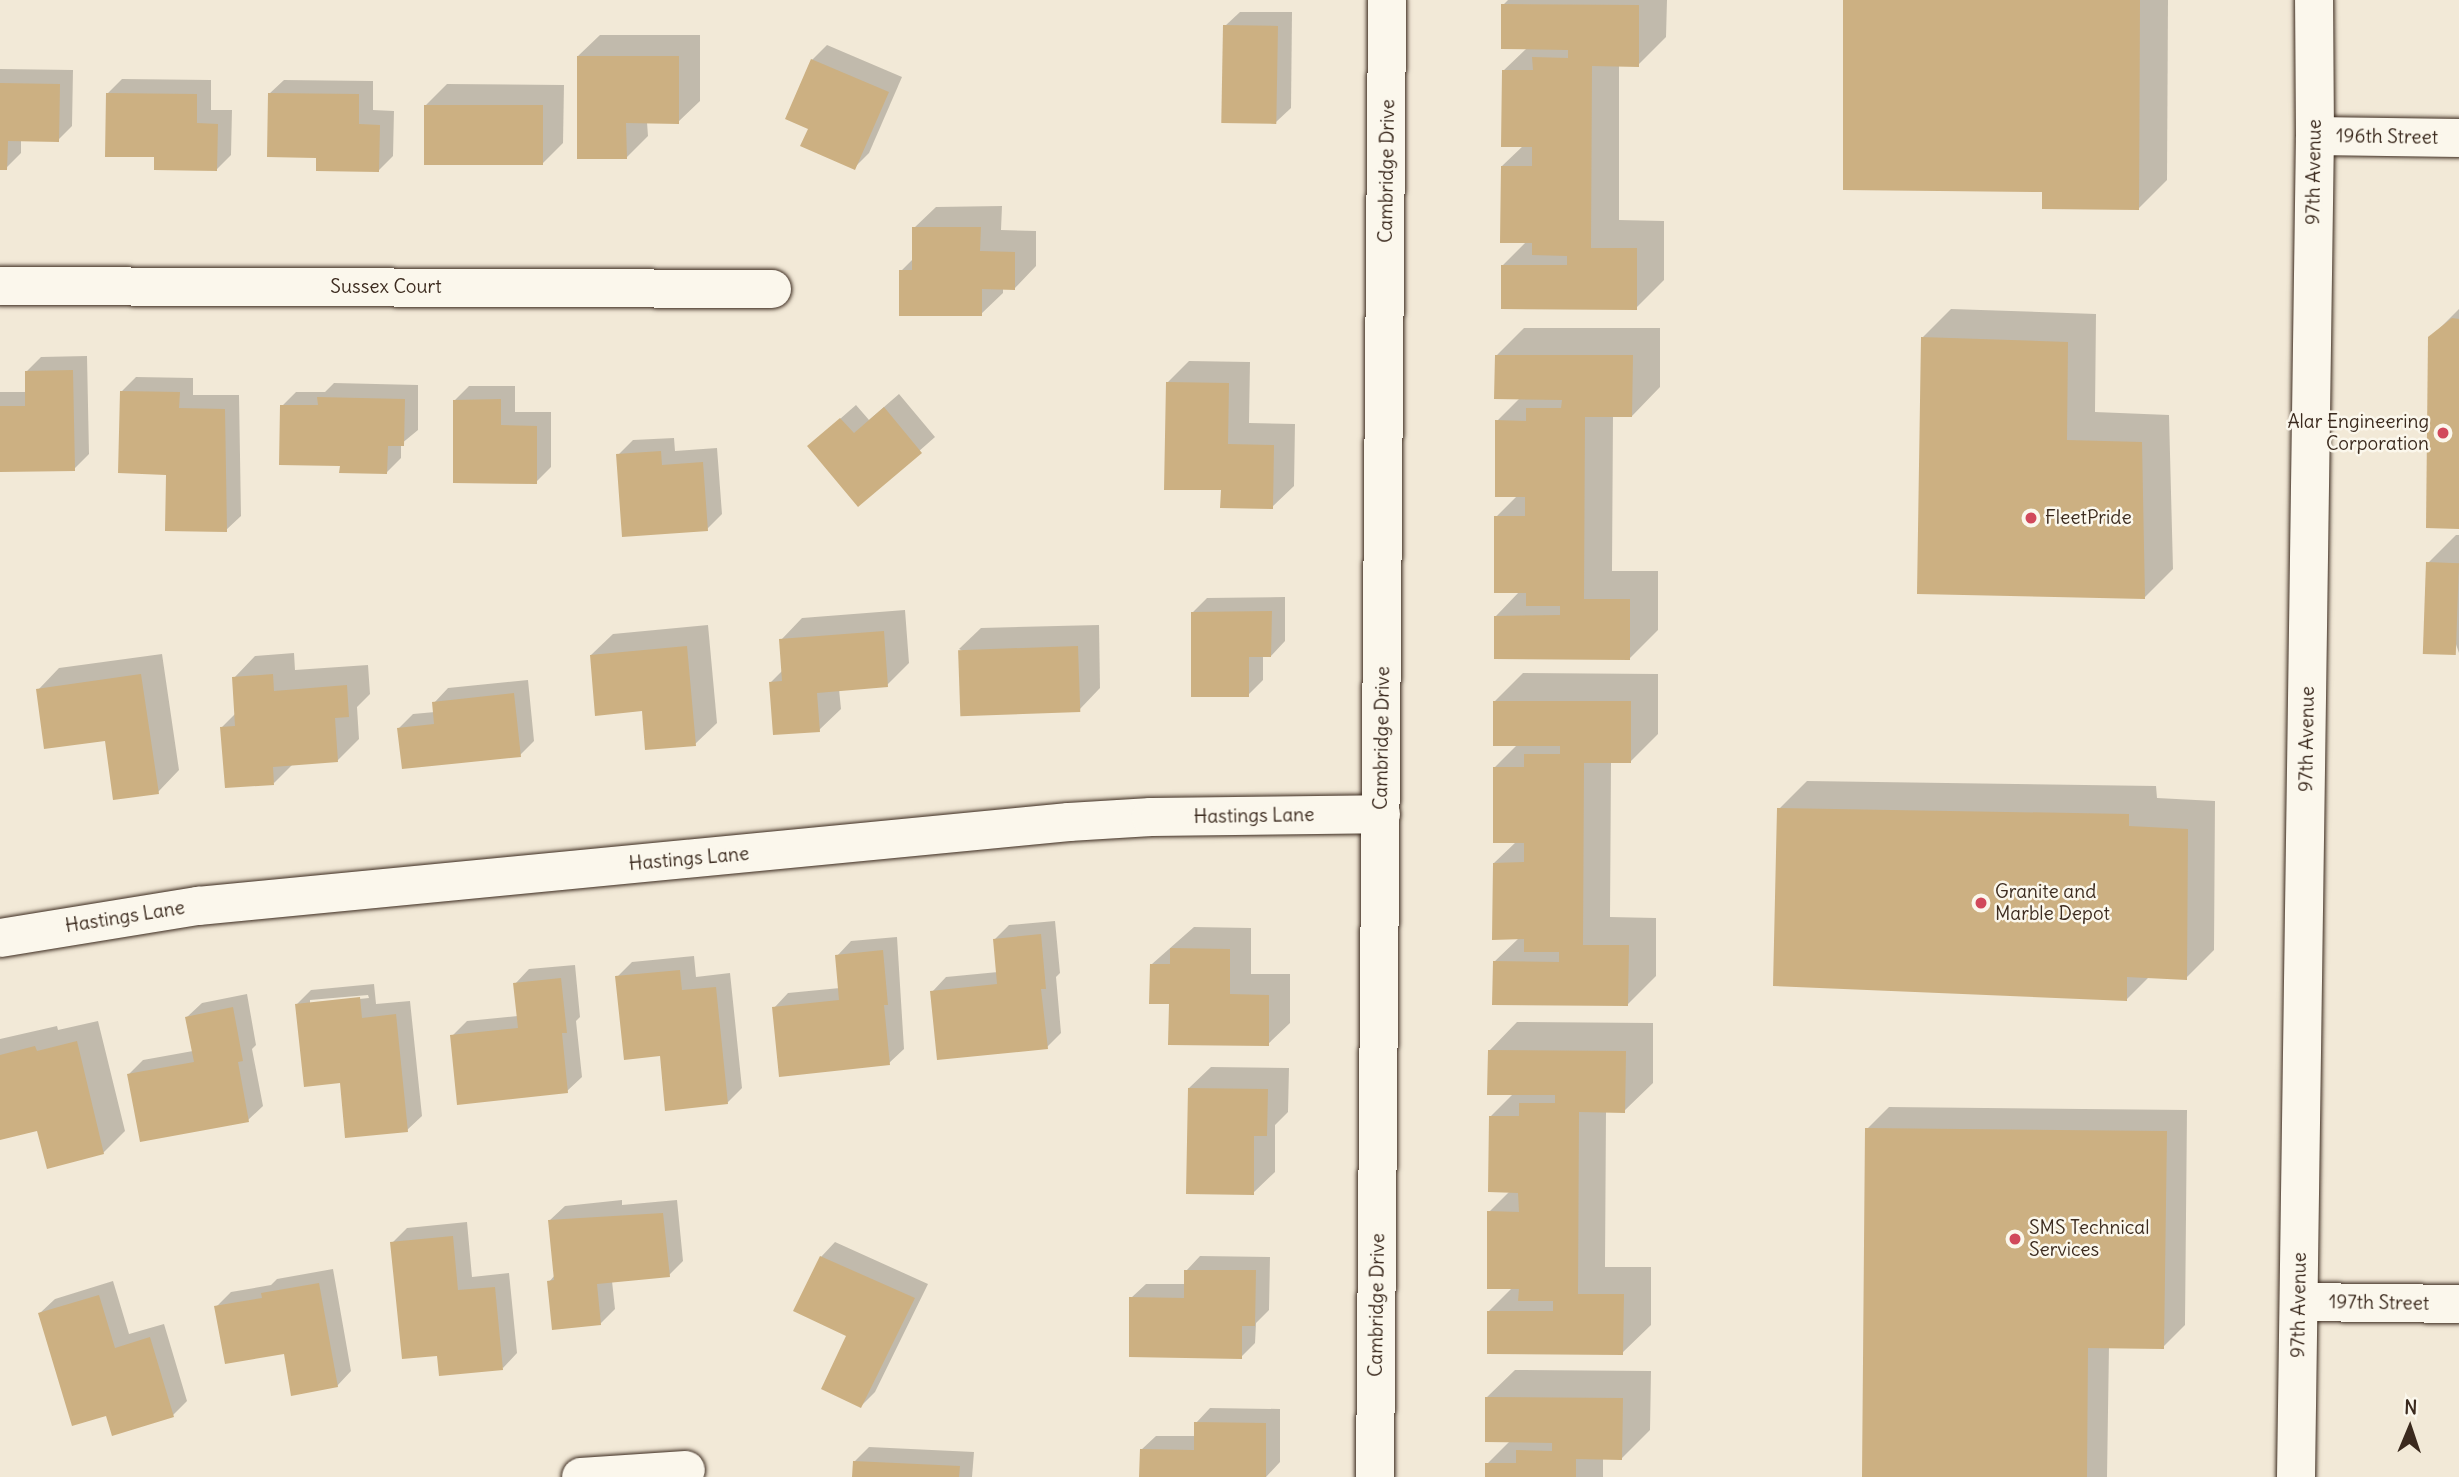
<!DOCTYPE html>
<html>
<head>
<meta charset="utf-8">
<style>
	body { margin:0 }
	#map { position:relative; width:2459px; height:1477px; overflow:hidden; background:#f2e9d7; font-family:Delius,sans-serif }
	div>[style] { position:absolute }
	.shadow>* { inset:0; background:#0003 }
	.building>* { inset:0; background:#ccb082; transform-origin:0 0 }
	.roads { filter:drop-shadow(0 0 2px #3b2a1e) drop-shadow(0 0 2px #3b2a1e) }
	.minor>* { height:38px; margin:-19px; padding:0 19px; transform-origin:19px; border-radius:19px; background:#fbf7ec }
	.dots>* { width:19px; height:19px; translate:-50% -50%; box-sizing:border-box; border:4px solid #fbf7ec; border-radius:50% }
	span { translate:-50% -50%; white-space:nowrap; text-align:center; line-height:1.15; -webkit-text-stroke:5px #fbf7ec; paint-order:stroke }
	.street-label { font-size:19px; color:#3b2a1e }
	.poi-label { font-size:19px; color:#3b2a1e }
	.right { translate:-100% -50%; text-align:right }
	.left { translate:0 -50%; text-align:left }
	.north { position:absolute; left:2375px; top:1393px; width:70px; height:70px; -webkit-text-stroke:5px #fbf7ec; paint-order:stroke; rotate:2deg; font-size:19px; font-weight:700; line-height:28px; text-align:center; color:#3b2a1e }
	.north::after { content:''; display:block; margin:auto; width:24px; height:32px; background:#3b2a1e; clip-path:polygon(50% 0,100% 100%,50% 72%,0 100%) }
</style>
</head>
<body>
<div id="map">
	<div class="shadow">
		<div style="clip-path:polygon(1508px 0,1667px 0,1666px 37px,1638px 65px,1619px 65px,1619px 220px,1664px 221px,1664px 280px,1636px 308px,1502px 266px,1527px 241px,1502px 166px,1524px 145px,1503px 71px,1527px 48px,1503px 5px)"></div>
		<div style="clip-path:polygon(1845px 0,2168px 0,2167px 180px,2139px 208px)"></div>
		<div style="clip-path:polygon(1240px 12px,1292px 12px,1291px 108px,1276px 122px,1225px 26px)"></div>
		<div style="clip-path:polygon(600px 35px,700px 35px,700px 101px,678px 122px,647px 122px,648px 136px,626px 158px,578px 56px)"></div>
		<div style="clip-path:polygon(827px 45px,902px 77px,869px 153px,854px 168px,810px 128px,812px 60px)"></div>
		<div style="clip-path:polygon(0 69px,73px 70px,72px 126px,58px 140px,21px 140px,21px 153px,6px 168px,0 168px)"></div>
		<div style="clip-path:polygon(122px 79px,211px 80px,211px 110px,232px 110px,231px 155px,217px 169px,156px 155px,107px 94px)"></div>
		<div style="clip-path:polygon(284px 80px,373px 81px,373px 110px,394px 111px,393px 156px,378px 171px,318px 156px,269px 94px)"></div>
		<div style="clip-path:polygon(447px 84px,564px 85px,563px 143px,542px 164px,426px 105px)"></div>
		<div style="clip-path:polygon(1002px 206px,1001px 230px,1036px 231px,1036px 266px,1015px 288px,1003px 288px,1003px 293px,981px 314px,901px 271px,914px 258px,914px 228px,936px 207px)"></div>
		<div style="clip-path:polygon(1951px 309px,2096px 314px,2095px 412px,2169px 415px,2173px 569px,2145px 597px,1923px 337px)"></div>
		<div style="clip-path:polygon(2459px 309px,2459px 527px,2430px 338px)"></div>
		<div style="clip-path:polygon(1524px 328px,1660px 328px,1660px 387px,1632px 416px,1613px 415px,1612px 571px,1658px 571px,1658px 630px,1630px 658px,1496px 616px,1520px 591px,1496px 517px,1518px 495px,1497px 421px,1520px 398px,1496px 356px)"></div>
		<div style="clip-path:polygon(87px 356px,89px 454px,74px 469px,0 470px,0 392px,27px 392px,26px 372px,41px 357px)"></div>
		<div style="clip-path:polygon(1189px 361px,1250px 362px,1249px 423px,1295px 424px,1294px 486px,1272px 507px,1223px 489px,1167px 383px)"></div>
		<div style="clip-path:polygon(136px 377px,193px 378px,193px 395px,239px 395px,241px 516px,226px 530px,168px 473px,121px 392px)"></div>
		<div style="clip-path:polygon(334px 383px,418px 385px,418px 430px,401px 444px,401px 458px,387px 472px,341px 464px,282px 406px,296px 392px,325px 392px)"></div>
		<div style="clip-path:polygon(469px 386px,515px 386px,515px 412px,551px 412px,551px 467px,536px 482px,455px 400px)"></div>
		<div style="clip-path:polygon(899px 394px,935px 437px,859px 504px,809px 446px,856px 405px,869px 420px)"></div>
		<div style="clip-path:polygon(674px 438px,675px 451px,717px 448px,722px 514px,707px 529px,618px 455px,633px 440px)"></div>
		<div style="clip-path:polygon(2456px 535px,2459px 535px,2459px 653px,2428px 563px)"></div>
		<div style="clip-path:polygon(1285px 597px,1285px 641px,1271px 656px,1263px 656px,1263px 680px,1248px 695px,1193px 612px,1207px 598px)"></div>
		<div style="clip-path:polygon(905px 610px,909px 663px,887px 685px,839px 689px,841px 709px,819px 730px,771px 682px,783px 670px,781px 640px,802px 618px)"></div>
		<div style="clip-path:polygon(708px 625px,717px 723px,695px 744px,591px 655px,613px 634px)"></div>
		<div style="clip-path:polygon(1099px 625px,1100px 688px,1079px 710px,959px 649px,981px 628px)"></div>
		<div style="clip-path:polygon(294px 653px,295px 670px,368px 665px,370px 694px,357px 707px,359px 739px,338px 760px,293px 764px,274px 783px,222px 727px,236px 713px,234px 678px,255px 656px)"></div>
		<div style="clip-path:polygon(162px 654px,179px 770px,158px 792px,106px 739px,38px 690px,59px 668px)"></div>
		<div style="clip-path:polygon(1523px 673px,1658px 674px,1658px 734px,1630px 762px,1611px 762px,1610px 917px,1656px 918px,1656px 976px,1628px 1004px,1494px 962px,1519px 938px,1494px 863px,1516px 842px,1495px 767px,1518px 744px,1495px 701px)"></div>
		<div style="clip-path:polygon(528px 680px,534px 741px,520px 755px,399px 728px,413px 714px,435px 712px,434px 703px,448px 688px)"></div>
		<div style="clip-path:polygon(1807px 781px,2156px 786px,2157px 798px,2215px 801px,2214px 950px,2186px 978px,2149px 977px,2127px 999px,1779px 809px)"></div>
		<div style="clip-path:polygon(1055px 921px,1060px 973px,1056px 977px,1061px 1033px,1047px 1047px,932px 992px,946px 977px,998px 972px,994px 940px,1009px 925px)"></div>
		<div style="clip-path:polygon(1194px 927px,1251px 928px,1251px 974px,1290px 974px,1290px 1023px,1268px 1044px,1171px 1002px,1152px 964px)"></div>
		<div style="clip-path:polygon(897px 937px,904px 1049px,889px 1063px,774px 1008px,788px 993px,840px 988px,837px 956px,851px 941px)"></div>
		<div style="clip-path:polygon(694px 956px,696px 977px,730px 973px,742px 1088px,727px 1103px,662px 1054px,617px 977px,632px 962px)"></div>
		<div style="clip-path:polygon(575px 965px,580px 1017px,576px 1021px,582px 1077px,567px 1091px,452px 1036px,467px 1021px,518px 1016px,515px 984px,529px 969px)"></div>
		<div style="clip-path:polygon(evenodd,374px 984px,376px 1004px,410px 1001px,422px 1116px,407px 1130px,342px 1081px,297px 1004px,311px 990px,374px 984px,368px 995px,369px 998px,310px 1004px,310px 1000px,368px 995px)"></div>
		<div style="clip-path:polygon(247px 994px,256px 1045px,252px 1049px,263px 1106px,248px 1120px,129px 1074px,143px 1060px,193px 1051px,187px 1017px,202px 1003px)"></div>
		<div style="clip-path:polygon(98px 1021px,125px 1131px,103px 1153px,39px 1128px,0 1138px,0 1039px,57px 1026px,58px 1030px)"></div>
		<div style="clip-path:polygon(1517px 1022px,1653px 1023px,1653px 1083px,1624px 1111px,1606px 1111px,1605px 1267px,1651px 1267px,1651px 1325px,1622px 1353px,1489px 1311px,1513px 1287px,1489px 1212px,1510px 1191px,1490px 1117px,1514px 1093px,1489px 1051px)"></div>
		<div style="clip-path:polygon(1211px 1067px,1289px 1068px,1288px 1112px,1275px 1125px,1275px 1172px,1253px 1193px,1189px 1088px)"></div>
		<div style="clip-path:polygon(1889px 1107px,2187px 1110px,2185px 1325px,2163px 1347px,2109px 1346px,2107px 1477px,1863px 1477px,1867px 1129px)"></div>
		<div style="clip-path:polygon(622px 1200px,622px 1205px,677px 1200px,683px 1261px,669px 1275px,612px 1281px,615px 1309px,600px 1324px,549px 1282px,555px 1275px,550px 1220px,565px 1206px)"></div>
		<div style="clip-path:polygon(467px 1222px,472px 1277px,509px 1273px,517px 1353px,503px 1368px,392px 1243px,407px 1228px)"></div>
		<div style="clip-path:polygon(835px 1242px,928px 1284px,875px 1392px,861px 1406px,849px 1336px,821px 1257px)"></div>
		<div style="clip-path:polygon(1200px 1256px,1270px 1257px,1269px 1310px,1256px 1323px,1255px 1343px,1241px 1357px,1131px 1298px,1146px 1284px,1186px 1284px,1186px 1271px)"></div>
		<div style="clip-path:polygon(333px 1269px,351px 1371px,337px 1386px,216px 1307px,231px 1292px,271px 1285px,277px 1279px)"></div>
		<div style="clip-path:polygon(113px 1281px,129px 1334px,164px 1324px,187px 1401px,173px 1415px,107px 1414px,40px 1313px,55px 1299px)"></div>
		<div style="clip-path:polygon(1515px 1370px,1651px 1371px,1650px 1430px,1622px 1458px,1603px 1458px,1603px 1477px,1487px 1477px,1487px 1464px,1510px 1441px,1486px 1398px)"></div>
		<div style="clip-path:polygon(1210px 1408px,1280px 1409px,1280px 1462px,1266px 1477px,1141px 1477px,1141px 1450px,1156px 1436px,1196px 1436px,1196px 1423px)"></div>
		<div style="clip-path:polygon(869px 1447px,974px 1452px,972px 1477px,854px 1477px,854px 1462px)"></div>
	</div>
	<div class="building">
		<div style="clip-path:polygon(1843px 0,2140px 0,2139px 210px,2042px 209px,2042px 192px,1843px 190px)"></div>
		<div style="clip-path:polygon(1501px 4px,1639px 5px,1639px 67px,1592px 66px,1591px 248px,1637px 248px,1637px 310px,1501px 309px,1501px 265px,1567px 265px,1567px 256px,1532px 255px,1532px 243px,1500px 243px,1501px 166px,1532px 166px,1532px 147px,1501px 147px,1502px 70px,1533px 70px,1532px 57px,1568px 58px,1568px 50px,1501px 49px)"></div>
		<div style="left:1223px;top:25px;width:55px;height:98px;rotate:1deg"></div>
		<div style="clip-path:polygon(577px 56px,679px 56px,679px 124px,626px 123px,627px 159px,577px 159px)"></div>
		<div style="clip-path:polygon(811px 59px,889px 92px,855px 170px,800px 146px,808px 129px,785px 119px)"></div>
		<div style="clip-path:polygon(0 83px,60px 84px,59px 142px,8px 141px,7px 170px,0 170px)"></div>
		<div style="clip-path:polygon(106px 93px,197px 94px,197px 123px,218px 124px,217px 171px,154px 170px,154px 157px,105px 157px)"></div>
		<div style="clip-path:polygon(268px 93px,359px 94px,359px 124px,380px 125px,379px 172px,316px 171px,316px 158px,267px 157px)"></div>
		<div style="left:424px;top:105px;width:119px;height:60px"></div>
		<div style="clip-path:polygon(912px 227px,981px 227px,980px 251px,1015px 252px,1015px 290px,982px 289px,982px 316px,899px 316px,899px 270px,912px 270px)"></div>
		<div style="clip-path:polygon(2452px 318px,2459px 319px,2459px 529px,2426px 528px,2428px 337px)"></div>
		<div style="clip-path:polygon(1921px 337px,2068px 342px,2067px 440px,2142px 442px,2145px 599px,1917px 594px)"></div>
		<div style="clip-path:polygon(1495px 355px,1633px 355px,1632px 417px,1585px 417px,1584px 599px,1630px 599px,1630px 660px,1494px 659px,1494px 616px,1560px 615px,1560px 606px,1526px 606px,1526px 593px,1494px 593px,1494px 516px,1525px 516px,1525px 497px,1495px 497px,1495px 420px,1526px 421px,1526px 408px,1561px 408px,1562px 400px,1494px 399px)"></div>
		<div style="clip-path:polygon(73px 370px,75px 471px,0 472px,0 406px,25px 406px,25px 371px)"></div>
		<div style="clip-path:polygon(1166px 382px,1229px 383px,1228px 444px,1274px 445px,1273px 509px,1220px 508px,1221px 490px,1164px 490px)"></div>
		<div style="clip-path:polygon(120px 391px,180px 392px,179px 408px,225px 409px,227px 532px,165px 531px,166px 475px,118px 473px)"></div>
		<div style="clip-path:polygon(317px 397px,405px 399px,404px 446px,388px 446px,387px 474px,339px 473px,340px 466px,279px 465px,280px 405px,318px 405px)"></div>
		<div style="clip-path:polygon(501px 399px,501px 425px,537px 426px,537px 484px,453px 483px,453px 400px)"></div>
		<div style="clip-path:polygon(884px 407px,922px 453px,858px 507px,807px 446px,840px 418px,854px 433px)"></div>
		<div style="clip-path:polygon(661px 451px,662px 465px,703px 462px,708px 531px,622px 537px,616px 454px)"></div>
		<div style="left:2426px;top:562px;width:33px;height:92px;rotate:2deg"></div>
		<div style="clip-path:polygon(1272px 611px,1271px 657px,1249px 657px,1249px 697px,1191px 697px,1191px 612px)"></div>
		<div style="clip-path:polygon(884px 631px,888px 687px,817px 693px,820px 732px,773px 735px,769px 682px,782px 681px,779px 639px)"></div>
		<div style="clip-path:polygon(687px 646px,696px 746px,645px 750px,642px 711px,595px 716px,590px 655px)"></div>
		<div style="left:1078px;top:646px;width:66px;height:120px;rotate:88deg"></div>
		<div style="clip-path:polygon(141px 674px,159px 794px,113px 800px,105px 741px,44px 749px,36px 689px)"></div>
		<div style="clip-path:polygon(273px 674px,274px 691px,347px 685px,349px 717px,335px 718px,338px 762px,273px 767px,274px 785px,225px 788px,220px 727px,235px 726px,232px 677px)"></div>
		<div style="clip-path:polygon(514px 693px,521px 757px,402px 769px,397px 728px,434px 724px,432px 702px)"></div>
		<div style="clip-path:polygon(1493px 701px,1631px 701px,1631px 763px,1584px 763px,1583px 945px,1629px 945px,1628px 1006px,1492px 1005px,1493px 961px,1559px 962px,1559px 952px,1524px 952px,1524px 939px,1492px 940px,1493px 863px,1524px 862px,1524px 843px,1493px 843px,1493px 767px,1524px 767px,1524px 754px,1560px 754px,1560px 746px,1493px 746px)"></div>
		<div style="clip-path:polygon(1777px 808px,2129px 814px,2129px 826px,2188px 829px,2187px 980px,2127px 977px,2127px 1001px,1773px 986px)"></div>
		<div style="clip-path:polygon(1041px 934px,1046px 989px,1041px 989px,1048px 1049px,937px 1060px,930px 991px,997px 984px,993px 939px)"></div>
		<div style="clip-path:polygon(1170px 948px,1230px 949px,1230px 994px,1269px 995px,1269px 1046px,1168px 1045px,1169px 1004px,1149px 1004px,1150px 964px,1170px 964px)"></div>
		<div style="clip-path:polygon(883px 950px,888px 1005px,884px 1005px,890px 1065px,779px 1077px,772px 1007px,839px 1000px,835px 955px)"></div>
		<div style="clip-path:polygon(680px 970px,682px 990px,716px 987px,728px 1104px,665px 1111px,660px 1056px,624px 1060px,615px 976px)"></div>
		<div style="clip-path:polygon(561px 978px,567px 1033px,562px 1033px,568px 1093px,457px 1105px,450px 1035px,518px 1028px,513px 983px)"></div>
		<div style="clip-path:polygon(360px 997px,362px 1018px,396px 1014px,408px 1132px,345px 1138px,340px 1083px,304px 1087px,295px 1004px)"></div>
		<div style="clip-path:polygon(233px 1007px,243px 1061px,238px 1062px,249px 1122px,140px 1142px,127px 1074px,194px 1062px,185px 1017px)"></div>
		<div style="clip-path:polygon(77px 1041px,104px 1154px,47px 1169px,37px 1131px,0 1140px,0 1055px,35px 1046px,37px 1051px)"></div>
		<div style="clip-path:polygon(1488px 1050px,1626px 1051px,1625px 1113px,1579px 1112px,1578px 1294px,1624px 1294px,1623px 1355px,1487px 1354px,1487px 1311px,1553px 1311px,1553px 1301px,1518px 1301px,1519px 1289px,1487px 1289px,1487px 1211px,1519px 1212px,1518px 1193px,1488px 1192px,1489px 1116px,1519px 1116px,1519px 1103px,1555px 1103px,1555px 1095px,1487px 1095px)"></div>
		<div style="clip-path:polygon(1188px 1088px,1268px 1089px,1267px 1136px,1254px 1136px,1254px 1195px,1186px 1194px)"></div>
		<div style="clip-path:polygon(1865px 1128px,2167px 1131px,2164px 1349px,2088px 1348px,2087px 1477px,1862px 1477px)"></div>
		<div style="clip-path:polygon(663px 1213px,670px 1277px,597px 1284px,601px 1325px,552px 1330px,547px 1281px,554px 1280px,548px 1220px)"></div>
		<div style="clip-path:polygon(453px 1236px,458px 1290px,495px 1287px,503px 1370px,439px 1376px,437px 1356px,402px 1359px,390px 1242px)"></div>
		<div style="clip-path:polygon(820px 1256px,915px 1298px,861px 1408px,821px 1389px,846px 1336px,793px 1311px)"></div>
		<div style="clip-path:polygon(1184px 1270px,1256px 1270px,1255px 1326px,1242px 1326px,1242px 1359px,1129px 1357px,1129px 1297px,1184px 1298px)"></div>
		<div style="clip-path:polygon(319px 1283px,338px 1387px,291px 1396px,284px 1354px,225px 1364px,214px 1306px,262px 1298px,261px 1293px)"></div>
		<div style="clip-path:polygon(99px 1295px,115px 1348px,150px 1337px,174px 1417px,112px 1436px,106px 1416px,72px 1426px,38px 1313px)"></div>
		<div style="clip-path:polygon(1485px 1397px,1623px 1398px,1622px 1460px,1576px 1459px,1576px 1477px,1485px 1477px,1485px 1463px,1516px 1463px,1516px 1450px,1552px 1451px,1552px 1443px,1485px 1442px)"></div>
		<div style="clip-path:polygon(1194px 1422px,1266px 1423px,1266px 1477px,1139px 1477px,1140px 1449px,1194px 1450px)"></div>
		<div style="clip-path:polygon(853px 1461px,960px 1466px,959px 1477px,852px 1477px)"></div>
	</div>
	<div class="roads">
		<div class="minor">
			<div style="left:2315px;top:136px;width:144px;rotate:0.8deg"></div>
			<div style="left:0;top:286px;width:772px;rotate:0.22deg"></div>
			<div style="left:0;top:938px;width:201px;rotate:-9.2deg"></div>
			<div style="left:198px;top:906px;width:875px;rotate:-5.51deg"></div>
			<div style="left:1069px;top:822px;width:82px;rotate:-3.5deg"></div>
			<div style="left:1151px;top:817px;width:230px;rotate:-0.7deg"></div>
			<div style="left:2300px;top:1302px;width:159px;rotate:0.7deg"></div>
			<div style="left:581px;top:1477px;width:105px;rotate:-3.8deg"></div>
			<div style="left:1375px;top:1477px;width:1477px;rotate:-89.53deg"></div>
			<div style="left:2296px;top:1477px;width:1341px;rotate:-89.19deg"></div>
			<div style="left:2315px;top:136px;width:136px;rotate:-90.4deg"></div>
		</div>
	</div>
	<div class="dots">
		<div style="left:2443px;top:433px;background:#d1495b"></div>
		<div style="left:2031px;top:518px;background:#d1495b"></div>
		<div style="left:1981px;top:903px;background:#d1495b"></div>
		<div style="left:2015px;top:1239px;background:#d1495b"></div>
	</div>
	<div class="street-label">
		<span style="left:2387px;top:137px;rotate:1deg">196th Street</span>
		<span style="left:1387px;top:171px;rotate:-89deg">Cambridge Drive</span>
		<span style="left:2314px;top:172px;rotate:-89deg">97th Avenue</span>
		<span style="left:386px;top:287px">Sussex Court</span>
		<span style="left:1382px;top:738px;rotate:-89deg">Cambridge Drive</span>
		<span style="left:2307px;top:739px;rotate:-89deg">97th Avenue</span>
		<span style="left:1254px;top:816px;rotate:-1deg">Hastings Lane</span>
		<span style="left:689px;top:859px;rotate:-5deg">Hastings Lane</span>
		<span style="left:125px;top:917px;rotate:-9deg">Hastings Lane</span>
		<span style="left:2379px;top:1303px;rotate:1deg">197th Street</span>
		<span style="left:1377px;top:1305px;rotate:-89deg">Cambridge Drive</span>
		<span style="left:2299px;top:1305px;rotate:-89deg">97th Avenue</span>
	</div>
	<div class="poi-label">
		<span class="right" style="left:2429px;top:433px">Alar Engineering<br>Corporation</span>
		<span class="left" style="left:2045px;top:518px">FleetPride</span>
		<span class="left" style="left:1995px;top:903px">Granite and<br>Marble Depot</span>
		<span class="left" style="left:2029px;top:1239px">SMS Technical<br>Services</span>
	</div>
	<div class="north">N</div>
</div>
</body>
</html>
